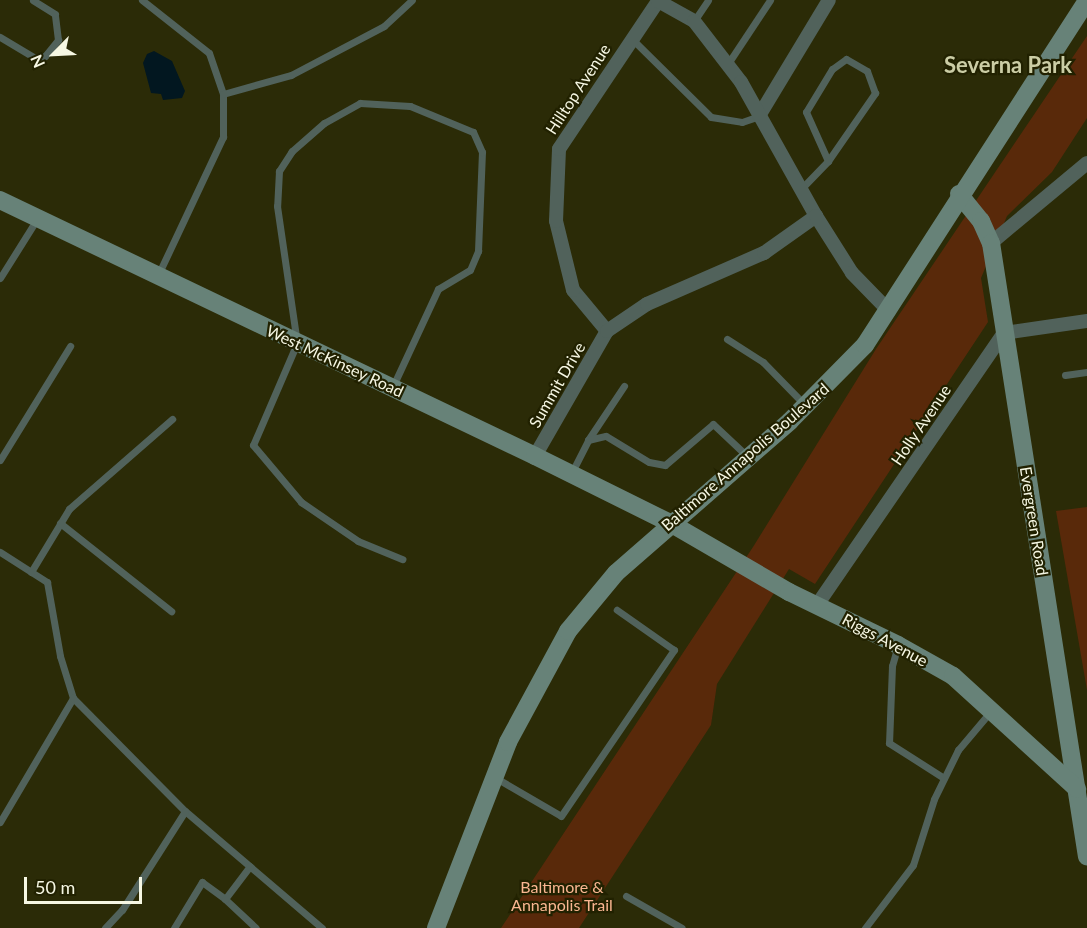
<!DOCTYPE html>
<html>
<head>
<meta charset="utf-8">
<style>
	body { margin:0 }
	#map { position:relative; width:1087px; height:928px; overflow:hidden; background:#2b2b07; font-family:Lato,sans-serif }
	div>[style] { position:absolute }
	.green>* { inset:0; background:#59290a }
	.water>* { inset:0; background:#021720 }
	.lane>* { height:7px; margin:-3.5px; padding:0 3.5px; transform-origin:3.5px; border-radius:3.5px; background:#51625b }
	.street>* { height:14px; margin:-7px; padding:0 7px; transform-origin:7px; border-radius:7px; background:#51625b }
	.secondary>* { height:18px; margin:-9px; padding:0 9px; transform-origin:9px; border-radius:9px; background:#678278 }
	span { translate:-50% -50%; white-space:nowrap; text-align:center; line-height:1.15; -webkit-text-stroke:4.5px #212100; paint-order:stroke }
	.street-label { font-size:16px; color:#f6f7e3 }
	.park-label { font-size:16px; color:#fab691 }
	.district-label { font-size:22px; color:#cbcda5; font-weight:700 }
	.north { position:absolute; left:24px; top:24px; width:60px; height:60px; -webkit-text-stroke:4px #212100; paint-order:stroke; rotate:246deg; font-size:16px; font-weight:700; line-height:24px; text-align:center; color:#f6f7e3 }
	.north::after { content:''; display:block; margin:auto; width:21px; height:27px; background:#f6f7e3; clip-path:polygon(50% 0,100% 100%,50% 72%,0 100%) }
	.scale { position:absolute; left:24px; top:877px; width:118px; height:27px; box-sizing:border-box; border:3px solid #f6f7e3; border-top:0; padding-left:8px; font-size:18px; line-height:21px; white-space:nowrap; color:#f6f7e3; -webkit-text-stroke:4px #212100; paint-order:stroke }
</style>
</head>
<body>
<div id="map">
	<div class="green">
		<div style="clip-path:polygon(1087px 36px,1087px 118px,1052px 172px,1007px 216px,981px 278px,988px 322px,815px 584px,789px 569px,717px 684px,711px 725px,579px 928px,501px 928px,753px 547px,876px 349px)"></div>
		<div style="clip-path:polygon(1087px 507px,1087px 690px,1056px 511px)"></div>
	</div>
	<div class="water">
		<div style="clip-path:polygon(154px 51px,172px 61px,185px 91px,182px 98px,163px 100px,161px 94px,151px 93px,143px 63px,147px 54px)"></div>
	</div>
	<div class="lane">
		<div style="left:142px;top:0;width:85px;rotate:38.3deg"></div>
		<div style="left:209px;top:53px;width:43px;rotate:71.1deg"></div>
		<div style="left:694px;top:21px;width:25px;rotate:-56deg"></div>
		<div style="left:0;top:37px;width:41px;rotate:31deg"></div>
		<div style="left:35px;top:58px;width:10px;rotate:-11deg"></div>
		<div style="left:45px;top:56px;width:21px;rotate:-51deg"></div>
		<div style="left:58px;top:40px;width:26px;rotate:-97deg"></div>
		<div style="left:55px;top:14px;width:26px;rotate:-148deg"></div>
		<div style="left:631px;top:38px;width:112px;rotate:44.6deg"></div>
		<div style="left:711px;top:117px;width:31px;rotate:9deg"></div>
		<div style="left:742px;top:122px;width:18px;rotate:-19deg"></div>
		<div style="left:727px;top:65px;width:78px;rotate:-56.5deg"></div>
		<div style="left:800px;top:190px;width:40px;rotate:-46deg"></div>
		<div style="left:828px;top:161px;width:83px;rotate:-55.3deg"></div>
		<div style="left:875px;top:93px;width:23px;rotate:-110deg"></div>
		<div style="left:867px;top:71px;width:24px;rotate:-150deg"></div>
		<div style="left:846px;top:59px;width:17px;rotate:144deg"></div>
		<div style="left:832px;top:69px;width:50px;rotate:121.2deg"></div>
		<div style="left:806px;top:112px;width:54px;rotate:65.8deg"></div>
		<div style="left:158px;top:275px;width:153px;rotate:-64.8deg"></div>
		<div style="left:223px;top:137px;width:43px;rotate:-90deg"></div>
		<div style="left:223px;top:94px;width:71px;rotate:-15.6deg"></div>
		<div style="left:291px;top:75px;width:105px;rotate:-27.8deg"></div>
		<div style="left:384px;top:26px;width:38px;rotate:-43deg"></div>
		<div style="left:0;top:278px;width:70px;rotate:-57.9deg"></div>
		<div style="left:727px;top:339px;width:43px;rotate:32.6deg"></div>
		<div style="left:763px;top:362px;width:59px;rotate:45.7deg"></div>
		<div style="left:1065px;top:375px;width:22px;rotate:-8deg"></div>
		<div style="left:393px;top:386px;width:107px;rotate:-65.1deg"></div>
		<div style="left:438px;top:289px;width:37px;rotate:-31deg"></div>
		<div style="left:470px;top:270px;width:21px;rotate:-67deg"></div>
		<div style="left:478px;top:251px;width:99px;rotate:-87.7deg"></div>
		<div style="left:482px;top:152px;width:22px;rotate:-114deg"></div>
		<div style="left:473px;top:132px;width:68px;rotate:-157.6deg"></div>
		<div style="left:410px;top:106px;width:50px;rotate:-176.6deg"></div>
		<div style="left:360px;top:103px;width:41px;rotate:150.9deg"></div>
		<div style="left:324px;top:123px;width:43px;rotate:138.8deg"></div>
		<div style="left:292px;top:151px;width:24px;rotate:123deg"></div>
		<div style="left:279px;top:171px;width:35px;rotate:93deg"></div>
		<div style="left:277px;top:206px;width:138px;rotate:81.7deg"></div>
		<div style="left:297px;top:343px;width:111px;rotate:113.3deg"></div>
		<div style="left:253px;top:445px;width:75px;rotate:49.9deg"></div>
		<div style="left:301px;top:502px;width:69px;rotate:34.4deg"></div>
		<div style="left:358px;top:541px;width:48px;rotate:22.2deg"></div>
		<div style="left:588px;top:440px;width:65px;rotate:-56.3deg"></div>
		<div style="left:0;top:460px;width:134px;rotate:-58.4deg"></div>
		<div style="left:572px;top:472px;width:36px;rotate:-63deg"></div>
		<div style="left:588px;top:440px;width:18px;rotate:-13deg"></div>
		<div style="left:606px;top:436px;width:50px;rotate:31.2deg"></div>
		<div style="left:649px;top:462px;width:16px;rotate:11deg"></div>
		<div style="left:665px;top:465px;width:63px;rotate:-40.5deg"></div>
		<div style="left:713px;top:424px;width:48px;rotate:43.3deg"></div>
		<div style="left:60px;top:523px;width:142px;rotate:38.4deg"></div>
		<div style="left:0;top:552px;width:56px;rotate:32.6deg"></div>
		<div style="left:47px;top:582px;width:75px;rotate:80deg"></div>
		<div style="left:60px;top:656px;width:44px;rotate:72.8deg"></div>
		<div style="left:73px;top:698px;width:144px;rotate:120.5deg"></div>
		<div style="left:31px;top:572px;width:74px;rotate:-58.9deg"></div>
		<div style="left:69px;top:509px;width:137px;rotate:-41.1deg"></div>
		<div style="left:898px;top:645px;width:22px;rotate:106deg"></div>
		<div style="left:892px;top:666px;width:77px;rotate:92.2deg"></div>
		<div style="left:889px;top:743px;width:65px;rotate:32.5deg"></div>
		<div style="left:73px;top:698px;width:159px;rotate:45.3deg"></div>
		<div style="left:185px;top:811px;width:180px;rotate:40.5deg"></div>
		<div style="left:496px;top:778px;width:75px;rotate:30.3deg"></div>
		<div style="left:561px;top:816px;width:201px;rotate:-55.8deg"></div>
		<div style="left:674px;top:650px;width:70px;rotate:-144.9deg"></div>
		<div style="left:626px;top:896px;width:64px;rotate:29.7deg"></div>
		<div style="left:225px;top:899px;width:42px;rotate:43.1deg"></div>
		<div style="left:105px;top:928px;width:25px;rotate:-47deg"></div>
		<div style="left:122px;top:910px;width:117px;rotate:-57.5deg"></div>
		<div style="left:174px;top:928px;width:54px;rotate:-58.7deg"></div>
		<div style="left:202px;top:882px;width:29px;rotate:36deg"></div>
		<div style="left:225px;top:899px;width:41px;rotate:-52.9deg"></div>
		<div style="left:865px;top:928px;width:79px;rotate:-52.7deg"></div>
		<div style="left:913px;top:865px;width:69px;rotate:-72.3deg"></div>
		<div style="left:934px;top:799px;width:55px;rotate:-63.9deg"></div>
		<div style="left:958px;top:750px;width:51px;rotate:-49.8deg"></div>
	</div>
	<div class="street">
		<div style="left:759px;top:116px;width:135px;rotate:-58.9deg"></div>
		<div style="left:991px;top:243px;width:125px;rotate:-39.8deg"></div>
		<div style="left:607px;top:331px;width:53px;rotate:-129.7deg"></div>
		<div style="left:573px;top:290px;width:71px;rotate:-103.8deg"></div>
		<div style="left:556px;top:221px;width:72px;rotate:-87.6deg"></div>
		<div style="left:559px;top:149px;width:178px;rotate:-56.2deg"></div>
		<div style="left:658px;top:1px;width:41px;rotate:29.1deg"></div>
		<div style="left:694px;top:21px;width:77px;rotate:52.4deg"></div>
		<div style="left:741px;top:82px;width:154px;rotate:60.8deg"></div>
		<div style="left:535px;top:456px;width:144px;rotate:-60.1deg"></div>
		<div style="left:607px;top:331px;width:48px;rotate:-34deg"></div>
		<div style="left:647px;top:304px;width:128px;rotate:-23.6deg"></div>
		<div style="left:764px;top:253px;width:64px;rotate:-35.4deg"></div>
		<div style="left:816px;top:216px;width:67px;rotate:57.7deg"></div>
		<div style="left:852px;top:273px;width:53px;rotate:45.8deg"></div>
		<div style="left:817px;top:605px;width:330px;rotate:-55.5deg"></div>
		<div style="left:1004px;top:333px;width:84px;rotate:-8.2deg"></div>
	</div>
	<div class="secondary">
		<div style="left:959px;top:194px;width:35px;rotate:51deg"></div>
		<div style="left:981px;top:221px;width:24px;rotate:66deg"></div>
		<div style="left:991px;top:243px;width:621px;rotate:81.11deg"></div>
		<div style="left:0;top:200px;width:593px;rotate:25.57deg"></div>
		<div style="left:535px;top:456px;width:151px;rotate:26.4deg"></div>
		<div style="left:670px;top:523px;width:138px;rotate:30.1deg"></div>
		<div style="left:789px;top:592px;width:121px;rotate:25.9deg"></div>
		<div style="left:898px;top:645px;width:63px;rotate:29.4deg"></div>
		<div style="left:953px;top:676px;width:168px;rotate:42.3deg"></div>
		<div style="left:436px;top:928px;width:199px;rotate:-68.8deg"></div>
		<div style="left:508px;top:742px;width:126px;rotate:-61.6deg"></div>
		<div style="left:568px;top:631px;width:75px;rotate:-50.4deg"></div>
		<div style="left:616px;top:573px;width:231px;rotate:-41.1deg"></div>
		<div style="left:790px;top:421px;width:107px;rotate:-45.4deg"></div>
		<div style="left:865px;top:345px;width:410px;rotate:-57.2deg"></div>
	</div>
	<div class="street-label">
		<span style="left:578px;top:89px;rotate:-57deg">Hilltop Avenue</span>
		<span style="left:335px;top:361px;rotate:25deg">West McKinsey Road</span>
		<span style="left:557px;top:385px;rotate:-60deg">Summit Drive</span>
		<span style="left:921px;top:425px;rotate:-56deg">Holly Avenue</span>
		<span style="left:745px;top:457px;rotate:-41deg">Baltimore Annapolis Boulevard</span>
		<span style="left:1034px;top:521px;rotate:81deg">Evergreen Road</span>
		<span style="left:885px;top:640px;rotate:28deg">Riggs Avenue</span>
	</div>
	<div class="park-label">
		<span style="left:562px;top:896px">Baltimore &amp;<br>Annapolis Trail</span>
	</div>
	<div class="district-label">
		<span style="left:1008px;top:65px">Severna Park</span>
	</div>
	<div class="north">N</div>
	<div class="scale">50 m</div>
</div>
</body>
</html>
